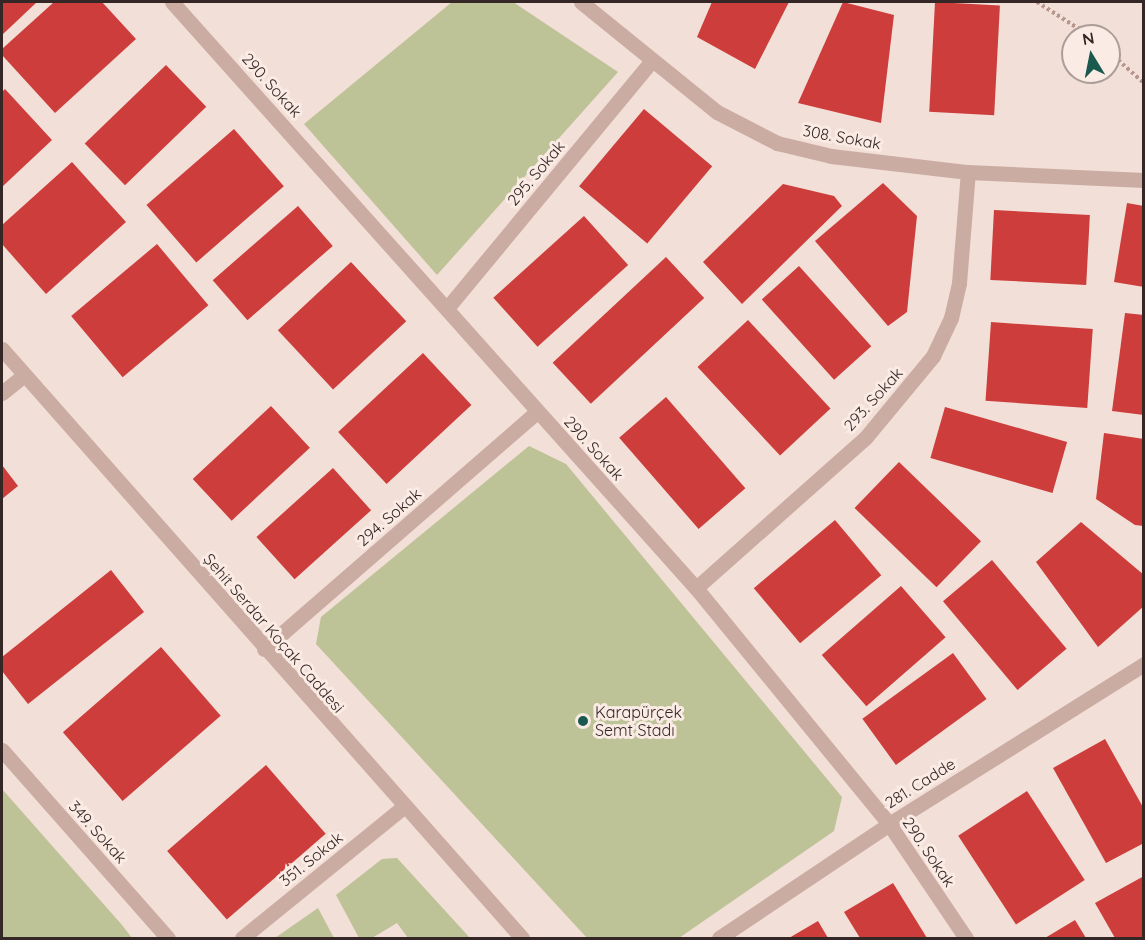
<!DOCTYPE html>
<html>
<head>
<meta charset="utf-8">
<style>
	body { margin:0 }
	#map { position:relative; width:1145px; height:940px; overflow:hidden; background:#f2dfd7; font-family:Quicksand,sans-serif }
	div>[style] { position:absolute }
	.green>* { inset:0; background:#bdc297 }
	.building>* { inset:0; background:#cd3d3b; transform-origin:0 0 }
	.path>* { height:4px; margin-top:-2px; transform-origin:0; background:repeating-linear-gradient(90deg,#b7968d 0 3px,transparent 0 6px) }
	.minor>* { height:15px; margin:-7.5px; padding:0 7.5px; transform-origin:7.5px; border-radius:7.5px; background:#cbaca3 }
	.dots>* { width:16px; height:16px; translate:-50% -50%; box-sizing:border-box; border:3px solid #faebe4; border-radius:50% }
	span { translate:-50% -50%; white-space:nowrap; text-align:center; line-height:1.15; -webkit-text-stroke:6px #faebe4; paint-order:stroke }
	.street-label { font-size:16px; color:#352725 }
	.poi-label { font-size:16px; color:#352725 }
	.left { translate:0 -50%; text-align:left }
	.frame { position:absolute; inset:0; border:3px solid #352725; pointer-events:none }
	.north { position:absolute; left:1061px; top:24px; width:60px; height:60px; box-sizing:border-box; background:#faebe4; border:2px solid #ab9d98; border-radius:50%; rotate:350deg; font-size:16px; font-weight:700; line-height:24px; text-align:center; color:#352725 }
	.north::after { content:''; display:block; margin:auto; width:21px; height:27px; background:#19594e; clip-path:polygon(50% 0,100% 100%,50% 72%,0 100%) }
</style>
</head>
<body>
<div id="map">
	<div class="green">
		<div style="clip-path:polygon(452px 2px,513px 2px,618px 72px,437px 275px,304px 124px)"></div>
		<div style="clip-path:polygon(529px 446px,566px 464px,842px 797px,834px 831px,679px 938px,587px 938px,316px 644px,321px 617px)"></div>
		<div style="clip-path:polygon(2px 789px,122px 925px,132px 938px,2px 938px)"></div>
		<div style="clip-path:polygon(397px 858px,470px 938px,408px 938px,397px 923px,372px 938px,359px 938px,336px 895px,382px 859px)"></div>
		<div style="clip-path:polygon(318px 908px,334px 938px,275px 938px)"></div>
	</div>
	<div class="building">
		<div style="clip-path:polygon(2px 2px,37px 2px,2px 35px)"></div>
		<div style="clip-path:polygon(54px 2px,102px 2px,136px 39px,55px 113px,2px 55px,2px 49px)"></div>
		<div style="clip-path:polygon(712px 2px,789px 2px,755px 69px,697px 37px)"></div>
		<div style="clip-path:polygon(843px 2px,894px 15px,881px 123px,798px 103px)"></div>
		<div style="left:935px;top:2px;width:65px;height:110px;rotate:3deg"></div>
		<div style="left:166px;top:65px;width:58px;height:113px;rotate:46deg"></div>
		<div style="clip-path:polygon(5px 89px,52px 140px,2px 187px,2px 92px)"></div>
		<div style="left:644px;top:109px;width:89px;height:101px;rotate:40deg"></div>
		<div style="left:234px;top:129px;width:76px;height:116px;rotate:49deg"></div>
		<div style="clip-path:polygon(72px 162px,126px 222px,46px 294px,2px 244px,2px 225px)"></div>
		<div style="clip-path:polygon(883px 183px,917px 216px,907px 312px,888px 326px,815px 241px)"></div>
		<div style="clip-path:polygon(783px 184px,834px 196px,842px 206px,742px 304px,703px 262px)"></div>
		<div style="clip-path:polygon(1127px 203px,1144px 206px,1144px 287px,1114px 282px)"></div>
		<div style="left:298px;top:206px;width:53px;height:113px;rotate:49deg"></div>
		<div style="left:994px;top:210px;width:96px;height:70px;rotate:3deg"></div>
		<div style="left:584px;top:216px;width:66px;height:122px;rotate:48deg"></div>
		<div style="left:157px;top:244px;width:80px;height:112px;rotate:50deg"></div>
		<div style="left:666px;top:257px;width:56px;height:155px;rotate:47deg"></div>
		<div style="left:351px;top:262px;width:81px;height:100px;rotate:47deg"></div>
		<div style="left:799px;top:266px;width:108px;height:50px;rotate:48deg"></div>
		<div style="clip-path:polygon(1125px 313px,1144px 315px,1144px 415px,1112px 411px)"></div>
		<div style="left:748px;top:320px;width:121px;height:69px;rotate:47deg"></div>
		<div style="left:991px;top:322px;width:102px;height:79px;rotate:4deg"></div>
		<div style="left:423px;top:353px;width:71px;height:116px;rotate:47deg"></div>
		<div style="left:666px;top:397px;width:121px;height:62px;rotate:49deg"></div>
		<div style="left:271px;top:406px;width:57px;height:107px;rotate:47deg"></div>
		<div style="left:945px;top:407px;width:127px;height:53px;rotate:16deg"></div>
		<div style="clip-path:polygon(1104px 433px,1144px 439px,1144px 526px,1135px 525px,1096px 499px)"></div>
		<div style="left:899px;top:462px;width:114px;height:64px;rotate:44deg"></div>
		<div style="clip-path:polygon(2px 465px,18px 486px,2px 499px)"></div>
		<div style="left:333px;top:468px;width:57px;height:103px;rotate:48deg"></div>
		<div style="left:835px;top:520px;width:72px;height:106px;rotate:50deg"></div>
		<div style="clip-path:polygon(1081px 522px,1144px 575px,1144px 606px,1098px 647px,1036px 562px)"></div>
		<div style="left:992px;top:560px;width:116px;height:64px;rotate:50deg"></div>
		<div style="clip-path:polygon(111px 570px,144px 612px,28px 704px,2px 671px,2px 657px)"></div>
		<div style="left:901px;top:586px;width:68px;height:105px;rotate:49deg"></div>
		<div style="left:161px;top:647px;width:91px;height:130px;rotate:49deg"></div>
		<div style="left:953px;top:653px;width:57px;height:112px;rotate:54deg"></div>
		<div style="clip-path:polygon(1105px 739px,1144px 809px,1144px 843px,1106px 863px,1053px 768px)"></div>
		<div style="left:266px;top:765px;width:91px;height:131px;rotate:49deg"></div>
		<div style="left:1027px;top:791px;width:106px;height:82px;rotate:57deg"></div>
		<div style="clip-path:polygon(1144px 876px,1144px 938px,1115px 938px,1095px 903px)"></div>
		<div style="clip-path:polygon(893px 883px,927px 938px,860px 938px,844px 912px)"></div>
		<div style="clip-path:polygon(1075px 920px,1086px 938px,1045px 938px)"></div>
		<div style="clip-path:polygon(818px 921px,828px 938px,789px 938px)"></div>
	</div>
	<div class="path">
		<div style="left:1037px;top:2px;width:63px;rotate:32.7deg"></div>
		<div style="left:1109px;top:52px;width:47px;rotate:41.5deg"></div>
	</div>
	<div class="minor">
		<div style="left:172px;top:2px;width:786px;rotate:48.2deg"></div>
		<div style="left:696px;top:588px;width:305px;rotate:50.7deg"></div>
		<div style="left:889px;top:824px;width:138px;rotate:56deg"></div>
		<div style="left:581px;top:2px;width:175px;rotate:39deg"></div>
		<div style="left:717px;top:112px;width:68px;rotate:27.3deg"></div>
		<div style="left:777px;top:143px;width:56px;rotate:13.5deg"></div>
		<div style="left:831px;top:156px;width:138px;rotate:6.7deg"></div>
		<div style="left:968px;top:172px;width:176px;rotate:2.6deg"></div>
		<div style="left:448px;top:307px;width:318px;rotate:-50.4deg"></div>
		<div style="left:2px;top:349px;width:786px;rotate:48.56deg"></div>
		<div style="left:2px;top:393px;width:28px;rotate:-39deg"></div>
		<div style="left:696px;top:588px;width:227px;rotate:-41.6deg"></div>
		<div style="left:866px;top:437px;width:105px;rotate:-50.4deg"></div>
		<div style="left:933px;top:356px;width:42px;rotate:-64.7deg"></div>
		<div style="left:951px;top:318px;width:36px;rotate:-77deg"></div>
		<div style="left:959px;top:283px;width:111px;rotate:-85.4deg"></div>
		<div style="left:264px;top:649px;width:362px;rotate:-41deg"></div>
		<div style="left:2px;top:750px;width:251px;rotate:48.6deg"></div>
		<div style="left:242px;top:938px;width:208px;rotate:-39.1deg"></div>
		<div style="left:719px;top:938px;width:205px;rotate:-33.8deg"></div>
		<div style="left:889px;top:824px;width:301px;rotate:-32.1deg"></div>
	</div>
	<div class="dots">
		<div style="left:583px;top:721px;background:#19594e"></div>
	</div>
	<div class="street-label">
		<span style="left:272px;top:85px;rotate:48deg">290. Sokak</span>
		<span style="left:842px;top:137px;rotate:10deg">308. Sokak</span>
		<span style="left:536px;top:173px;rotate:-50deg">295. Sokak</span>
		<span style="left:873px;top:399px;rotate:-48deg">293. Sokak</span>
		<span style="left:594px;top:448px;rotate:48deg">290. Sokak</span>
		<span style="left:389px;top:517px;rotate:-41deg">294. Sokak</span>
		<span style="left:274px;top:633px;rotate:49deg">Şehit Serdar Koçak Caddesi</span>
		<span style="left:920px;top:783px;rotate:-32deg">281. Cadde</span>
		<span style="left:98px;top:832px;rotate:48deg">349. Sokak</span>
		<span style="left:929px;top:852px;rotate:56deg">290. Sokak</span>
		<span style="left:311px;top:859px;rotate:-39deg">351. Sokak</span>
	</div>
	<div class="poi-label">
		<span class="left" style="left:595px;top:721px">Karapürçek<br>Semt Stadı</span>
	</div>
	<div class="frame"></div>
	<div class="north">N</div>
</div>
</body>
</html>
